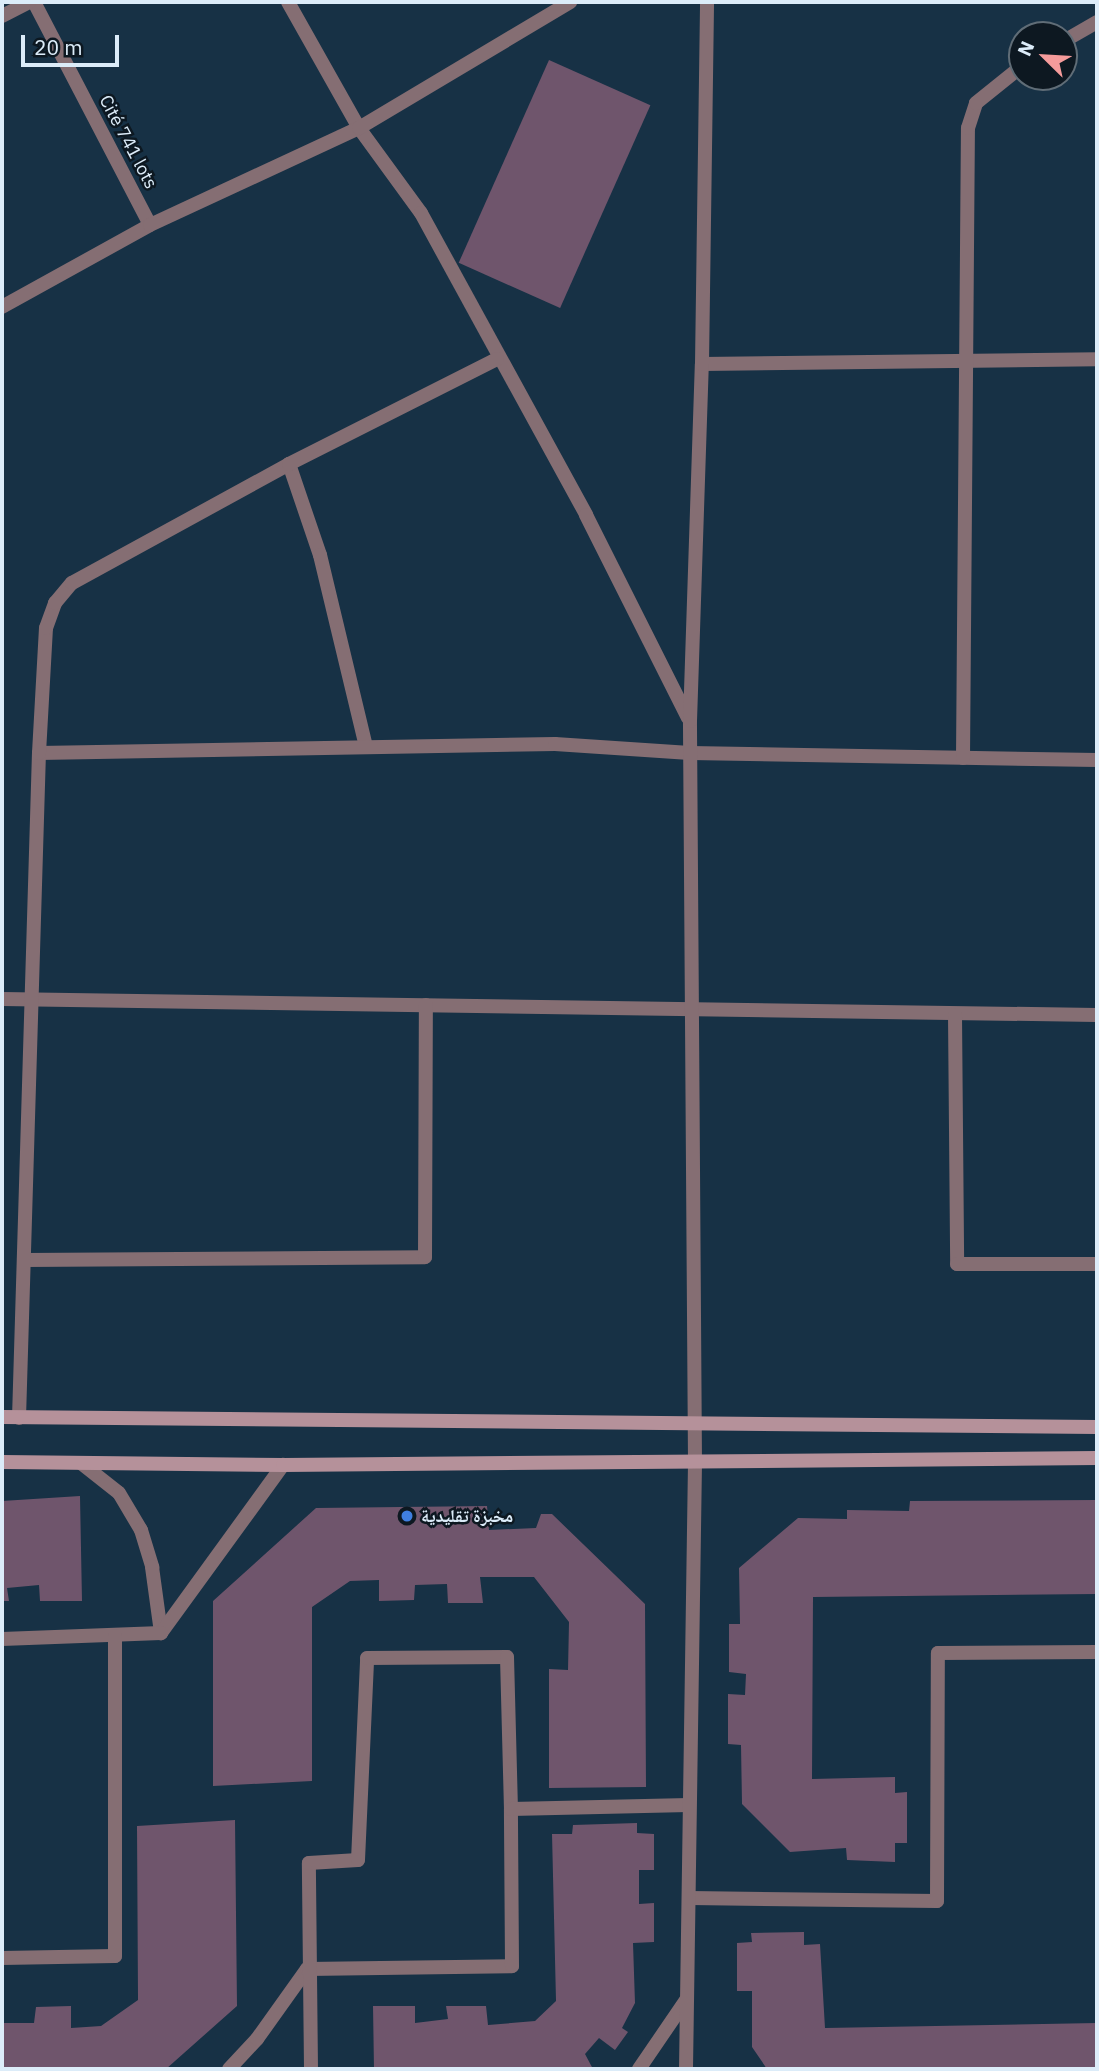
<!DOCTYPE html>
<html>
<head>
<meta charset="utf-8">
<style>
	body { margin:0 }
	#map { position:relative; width:1099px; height:2071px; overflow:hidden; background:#173145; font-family:"IBM Plex Sans","Noto Naskh Arabic",sans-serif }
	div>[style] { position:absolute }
	.building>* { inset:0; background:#6f556c; transform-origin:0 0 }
	.minor>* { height:14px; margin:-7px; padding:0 7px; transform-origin:7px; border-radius:7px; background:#856e73 }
	.secondary>* { height:14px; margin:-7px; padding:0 7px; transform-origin:7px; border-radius:7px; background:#b5919a }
	.dots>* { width:19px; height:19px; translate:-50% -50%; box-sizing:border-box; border:4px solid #0d1821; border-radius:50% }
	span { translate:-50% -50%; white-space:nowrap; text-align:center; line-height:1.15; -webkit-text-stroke:5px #0d1821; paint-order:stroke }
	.street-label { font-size:18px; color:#dcecf9 }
	.poi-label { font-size:18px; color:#dcecf9; font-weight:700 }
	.left { translate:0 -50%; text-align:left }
	.frame { position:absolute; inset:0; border:4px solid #dcecf9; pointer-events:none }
	.north { position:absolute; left:1008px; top:21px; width:70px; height:70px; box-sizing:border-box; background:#0d1821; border:2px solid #606d77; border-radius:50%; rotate:294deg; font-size:19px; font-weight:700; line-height:28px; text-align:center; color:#dcecf9 }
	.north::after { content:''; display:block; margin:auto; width:24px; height:32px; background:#f59b9b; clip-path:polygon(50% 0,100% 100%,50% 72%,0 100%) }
	.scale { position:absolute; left:21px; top:35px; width:98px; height:32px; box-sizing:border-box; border:4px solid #dcecf9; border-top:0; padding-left:9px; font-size:21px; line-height:24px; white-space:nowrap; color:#dcecf9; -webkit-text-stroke:5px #0d1821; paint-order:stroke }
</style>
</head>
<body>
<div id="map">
	<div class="building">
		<div style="left:549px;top:60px;width:111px;height:222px;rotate:24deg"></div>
		<div style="clip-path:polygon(80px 1496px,82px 1601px,40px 1601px,39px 1585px,7px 1588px,9px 1601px,2px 1601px,2px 1501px)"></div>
		<div style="clip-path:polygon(1097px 1500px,1097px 1594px,813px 1597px,812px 1779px,895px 1777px,895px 1793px,907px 1792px,907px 1843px,895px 1843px,895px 1862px,847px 1860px,846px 1848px,790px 1852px,742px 1804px,741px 1745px,728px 1744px,728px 1694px,745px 1695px,746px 1674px,729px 1672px,729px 1624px,740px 1624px,739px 1568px,798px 1518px,847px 1519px,847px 1510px,909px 1511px,910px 1501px)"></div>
		<div style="clip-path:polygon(487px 1506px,489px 1530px,536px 1528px,541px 1514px,552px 1514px,645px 1604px,646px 1787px,549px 1788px,549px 1669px,568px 1670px,569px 1622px,534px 1577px,480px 1577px,483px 1603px,448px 1603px,447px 1584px,415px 1585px,414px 1600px,379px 1601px,379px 1580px,350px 1581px,312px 1607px,312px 1781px,213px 1786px,213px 1601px,316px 1508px)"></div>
		<div style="clip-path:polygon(235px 1820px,237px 2006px,166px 2069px,2px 2069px,2px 2023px,34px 2023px,36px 2007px,71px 2006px,71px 2028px,101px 2026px,138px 2000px,137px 1826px)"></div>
		<div style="clip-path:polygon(637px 1823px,637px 1833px,654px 1834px,654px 1870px,639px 1870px,639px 1904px,654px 1903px,654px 1942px,633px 1943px,635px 2003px,622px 2028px,628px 2032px,615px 2050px,599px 2038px,585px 2054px,593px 2069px,374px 2069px,373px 2006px,415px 2006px,415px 2023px,448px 2019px,446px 2006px,486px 2006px,488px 2025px,535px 2021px,556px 2001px,552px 1834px,572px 1834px,573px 1825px)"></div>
		<div style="clip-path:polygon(804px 1932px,804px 1945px,820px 1944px,825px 2028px,1097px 2023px,1097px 2069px,767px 2069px,752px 2047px,752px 1991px,737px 1991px,737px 1943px,752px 1942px,751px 1933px)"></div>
	</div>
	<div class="minor">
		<div style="left:34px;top:2px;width:251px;rotate:62.5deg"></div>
		<div style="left:288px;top:2px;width:145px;rotate:60.6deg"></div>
		<div style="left:359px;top:128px;width:105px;rotate:53.9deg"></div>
		<div style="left:421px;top:213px;width:344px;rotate:61.3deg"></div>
		<div style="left:586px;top:515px;width:227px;rotate:63.3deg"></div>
		<div style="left:2px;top:16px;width:30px;rotate:-27deg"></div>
		<div style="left:1064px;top:41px;width:38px;rotate:-30deg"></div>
		<div style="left:2px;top:307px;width:169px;rotate:-29deg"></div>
		<div style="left:150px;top:225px;width:230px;rotate:-24.9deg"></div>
		<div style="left:359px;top:128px;width:246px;rotate:-30.8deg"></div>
		<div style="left:702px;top:364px;width:395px;rotate:-0.7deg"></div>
		<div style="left:289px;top:464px;width:96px;rotate:71.2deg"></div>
		<div style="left:320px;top:555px;width:197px;rotate:76.5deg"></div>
		<div style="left:39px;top:753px;width:516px;rotate:-1deg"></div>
		<div style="left:555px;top:744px;width:135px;rotate:3.8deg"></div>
		<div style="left:690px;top:753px;width:407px;rotate:1deg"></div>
		<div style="left:963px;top:758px;width:630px;rotate:-89.55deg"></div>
		<div style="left:968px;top:128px;width:26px;rotate:-72deg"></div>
		<div style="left:976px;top:103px;width:59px;rotate:-38.8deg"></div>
		<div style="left:2px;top:999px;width:1095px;rotate:0.84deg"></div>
		<div style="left:955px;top:1015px;width:249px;rotate:89.5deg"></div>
		<div style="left:957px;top:1264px;width:140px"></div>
		<div style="left:25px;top:1260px;width:400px;rotate:-0.4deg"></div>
		<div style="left:425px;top:1257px;width:252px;rotate:-89.8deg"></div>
		<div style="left:19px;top:1418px;width:665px;rotate:-88.28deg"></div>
		<div style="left:39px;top:753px;width:125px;rotate:-86.8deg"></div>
		<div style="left:46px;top:628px;width:27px;rotate:-70deg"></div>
		<div style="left:55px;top:603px;width:26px;rotate:-50deg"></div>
		<div style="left:72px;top:583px;width:247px;rotate:-28.7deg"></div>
		<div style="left:289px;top:464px;width:233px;rotate:-26.8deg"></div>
		<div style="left:81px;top:1463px;width:48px;rotate:38.3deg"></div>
		<div style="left:119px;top:1493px;width:43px;rotate:59.3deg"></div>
		<div style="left:141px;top:1530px;width:39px;rotate:73deg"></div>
		<div style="left:152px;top:1567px;width:67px;rotate:82.2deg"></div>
		<div style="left:161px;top:1633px;width:208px;rotate:-54deg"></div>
		<div style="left:2px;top:1639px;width:159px;rotate:-2.2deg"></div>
		<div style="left:690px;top:1898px;width:247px;rotate:0.7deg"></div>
		<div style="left:937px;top:1901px;width:248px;rotate:-89.8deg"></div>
		<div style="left:938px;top:1653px;width:159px;rotate:-0.4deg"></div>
		<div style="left:2px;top:1958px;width:113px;rotate:-1deg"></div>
		<div style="left:115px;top:1956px;width:320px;rotate:-90deg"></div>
		<div style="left:229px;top:2069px;width:41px;rotate:-47deg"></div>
		<div style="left:257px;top:2039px;width:86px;rotate:-54.5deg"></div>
		<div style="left:307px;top:1969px;width:205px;rotate:-0.8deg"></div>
		<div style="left:512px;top:1966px;width:157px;rotate:-90.4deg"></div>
		<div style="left:311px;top:2069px;width:206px;rotate:-90.6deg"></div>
		<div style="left:309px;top:1863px;width:49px;rotate:-3.5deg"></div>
		<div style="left:358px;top:1860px;width:202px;rotate:-87.4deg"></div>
		<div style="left:367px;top:1658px;width:140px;rotate:-0.4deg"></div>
		<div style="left:507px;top:1657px;width:152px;rotate:88.5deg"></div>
		<div style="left:511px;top:1809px;width:178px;rotate:-1.3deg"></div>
		<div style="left:639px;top:2069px;width:83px;rotate:-55.7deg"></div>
		<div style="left:686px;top:2069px;width:607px;rotate:-89.15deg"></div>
		<div style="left:695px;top:1462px;width:741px;rotate:-90.39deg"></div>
		<div style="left:690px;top:721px;width:357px;rotate:-88.1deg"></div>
		<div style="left:702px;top:364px;width:362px;rotate:-89.2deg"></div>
	</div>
	<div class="secondary">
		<div style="left:2px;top:1417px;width:1095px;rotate:0.52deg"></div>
		<div style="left:2px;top:1462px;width:281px;rotate:0.6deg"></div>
		<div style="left:283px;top:1465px;width:814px;rotate:-0.49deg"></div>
	</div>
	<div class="dots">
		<div style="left:407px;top:1516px;background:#3f7fe0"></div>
	</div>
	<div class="street-label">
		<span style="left:128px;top:142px;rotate:62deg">Cité 741 lots</span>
	</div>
	<div class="poi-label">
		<span class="left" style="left:421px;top:1516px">مخبزة تقليدية</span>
	</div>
	<div class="frame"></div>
	<div class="north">N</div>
	<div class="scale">20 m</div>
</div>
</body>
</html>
